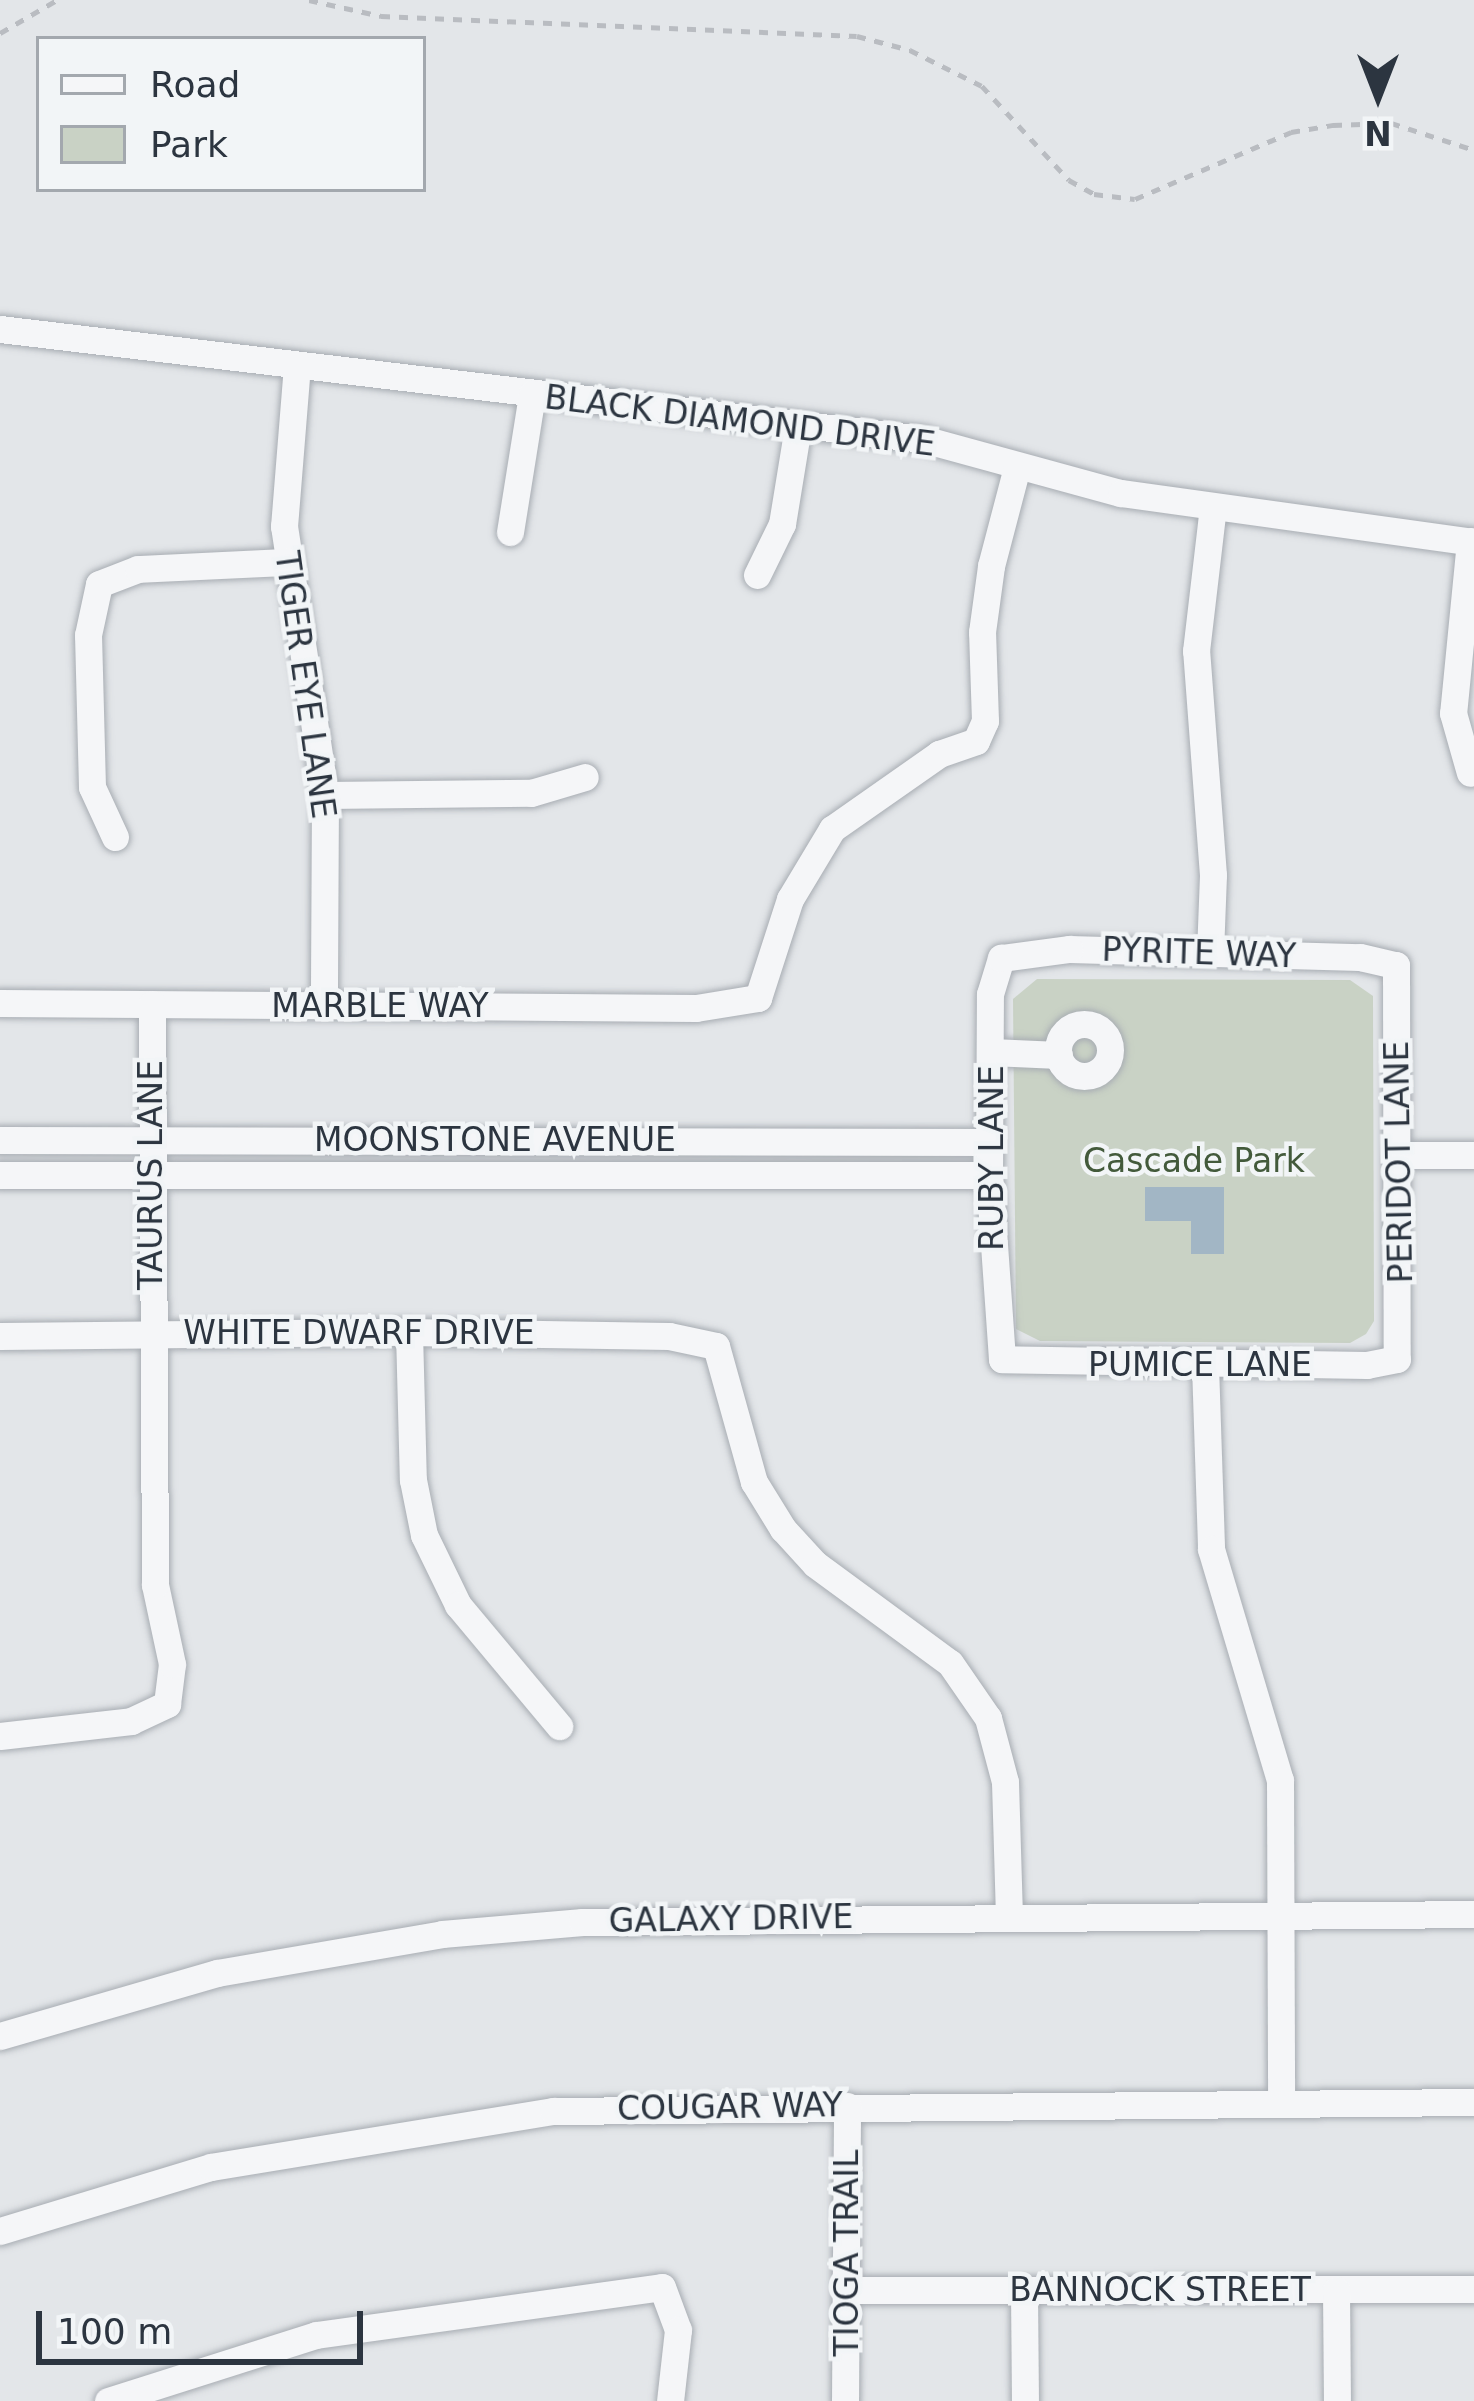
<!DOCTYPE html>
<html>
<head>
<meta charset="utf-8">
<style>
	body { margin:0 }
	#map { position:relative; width:1474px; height:2401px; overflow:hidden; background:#e3e6e9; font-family:"DejaVu Sans",sans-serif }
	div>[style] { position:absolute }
	.green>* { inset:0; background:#c9d2c5 }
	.water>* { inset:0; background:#a2b6c5 }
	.path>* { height:4.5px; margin-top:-2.25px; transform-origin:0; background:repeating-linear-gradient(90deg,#b9bcc1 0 9px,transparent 0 18px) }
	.roads { filter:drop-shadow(0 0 3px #a8adb3) drop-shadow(0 0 3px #a8adb3) }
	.minor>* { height:27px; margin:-13.5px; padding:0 13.5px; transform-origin:13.5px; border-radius:13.5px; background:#f5f6f8 }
	.minor>.ring { margin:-13.5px; padding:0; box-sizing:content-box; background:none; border:27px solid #f5f6f8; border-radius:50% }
	span { translate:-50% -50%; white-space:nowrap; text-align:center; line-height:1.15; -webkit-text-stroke:9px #f2f5f7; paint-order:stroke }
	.street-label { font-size:33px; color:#2c3540 }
	.park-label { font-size:33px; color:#435a3b }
	.legend { position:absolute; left:36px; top:36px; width:390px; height:156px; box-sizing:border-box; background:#f2f5f7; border:3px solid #a3a8ae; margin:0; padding:15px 21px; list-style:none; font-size:36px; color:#2c3540 }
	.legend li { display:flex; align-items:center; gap:24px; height:60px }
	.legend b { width:60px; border:3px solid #a3a8ae }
	.north { position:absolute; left:1318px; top:36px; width:120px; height:120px; -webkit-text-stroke:9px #f2f5f7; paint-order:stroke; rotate:180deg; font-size:33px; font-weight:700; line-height:48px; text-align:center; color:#2c3540 }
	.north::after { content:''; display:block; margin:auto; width:42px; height:54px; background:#2c3540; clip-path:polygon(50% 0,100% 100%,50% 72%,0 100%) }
	.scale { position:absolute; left:36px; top:2311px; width:327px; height:54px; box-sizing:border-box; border:6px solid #2c3540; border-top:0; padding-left:15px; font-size:36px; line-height:42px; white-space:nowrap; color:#2c3540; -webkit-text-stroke:9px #f2f5f7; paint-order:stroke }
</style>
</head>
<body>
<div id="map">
	<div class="green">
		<div style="clip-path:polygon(1037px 979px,1350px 980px,1373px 996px,1374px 1321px,1366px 1334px,1350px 1343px,1040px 1341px,1016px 1329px,1013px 999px)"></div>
	</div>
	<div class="water">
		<div style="clip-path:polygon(1145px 1187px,1224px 1187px,1224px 1254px,1191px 1254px,1191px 1221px,1145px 1221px)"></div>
	</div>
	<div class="path">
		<div style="left:309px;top:0;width:74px;rotate:12.5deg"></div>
		<div style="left:381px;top:16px;width:476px;rotate:2.4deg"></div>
		<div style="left:857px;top:36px;width:55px;rotate:14.8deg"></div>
		<div style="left:910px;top:50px;width:80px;rotate:26.6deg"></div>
		<div style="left:982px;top:86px;width:128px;rotate:47.2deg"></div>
		<div style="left:1069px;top:180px;width:29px;rotate:29deg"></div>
		<div style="left:1094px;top:194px;width:41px;rotate:7deg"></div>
		<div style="left:1135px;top:199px;width:170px;rotate:-23.2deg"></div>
		<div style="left:1291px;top:132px;width:43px;rotate:-9.5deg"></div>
		<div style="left:1333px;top:125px;width:58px;rotate:-2deg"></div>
		<div style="left:1391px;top:123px;width:87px;rotate:18deg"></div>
		<div style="left:0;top:33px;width:66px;rotate:-30.1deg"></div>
	</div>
	<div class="roads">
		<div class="minor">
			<div style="left:0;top:329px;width:930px;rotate:6.8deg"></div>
			<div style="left:923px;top:439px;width:205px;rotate:15.3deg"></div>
			<div style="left:1121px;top:493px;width:356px;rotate:7.9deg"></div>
			<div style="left:297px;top:365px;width:162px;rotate:94.6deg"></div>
			<div style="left:284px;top:526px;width:272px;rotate:81.3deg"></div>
			<div style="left:325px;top:795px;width:210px;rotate:90.3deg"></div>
			<div style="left:510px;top:532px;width:140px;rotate:-80.9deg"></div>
			<div style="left:1470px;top:541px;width:173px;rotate:95.6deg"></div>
			<div style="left:1453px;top:713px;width:62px;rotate:74.2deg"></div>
			<div style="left:757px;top:575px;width:57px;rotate:-63.9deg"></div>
			<div style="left:782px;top:524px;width:99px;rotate:-80.7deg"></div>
			<div style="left:325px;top:795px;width:206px;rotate:-0.6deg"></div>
			<div style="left:531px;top:793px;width:56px;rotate:-16.5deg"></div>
			<div style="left:115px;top:837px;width:55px;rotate:-114.7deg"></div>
			<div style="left:92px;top:787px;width:152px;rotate:-91.5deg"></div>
			<div style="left:88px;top:635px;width:52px;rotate:-77.8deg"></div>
			<div style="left:99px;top:584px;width:42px;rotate:-21deg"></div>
			<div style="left:138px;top:569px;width:149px;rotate:-2.7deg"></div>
			<div style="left:1069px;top:949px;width:291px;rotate:1.6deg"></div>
			<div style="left:1360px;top:957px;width:37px;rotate:13deg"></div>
			<div style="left:1396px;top:965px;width:394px;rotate:89.9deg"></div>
			<div style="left:1397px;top:1359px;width:31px;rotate:169deg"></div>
			<div style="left:1367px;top:1365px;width:365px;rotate:-179.1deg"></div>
			<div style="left:1002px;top:1359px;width:184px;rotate:-94deg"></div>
			<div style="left:989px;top:1175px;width:181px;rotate:-89.7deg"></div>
			<div style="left:990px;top:994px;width:38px;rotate:-73deg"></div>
			<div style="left:1001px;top:958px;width:69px;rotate:-7.5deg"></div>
			<div style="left:1210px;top:953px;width:78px;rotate:-87.8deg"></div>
			<div style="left:1213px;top:875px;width:225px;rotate:-94.3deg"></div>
			<div style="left:1196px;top:651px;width:145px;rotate:-83.3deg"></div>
			<div style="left:0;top:1003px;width:696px;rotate:0.41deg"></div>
			<div style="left:696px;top:1008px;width:63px;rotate:-9.2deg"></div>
			<div style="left:758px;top:998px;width:104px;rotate:-72.1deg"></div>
			<div style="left:790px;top:899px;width:82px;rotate:-59deg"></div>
			<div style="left:832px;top:829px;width:131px;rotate:-35deg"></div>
			<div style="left:939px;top:754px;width:39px;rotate:-19deg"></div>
			<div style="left:976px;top:741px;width:22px;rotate:-66deg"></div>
			<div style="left:985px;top:721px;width:89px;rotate:-91.9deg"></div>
			<div style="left:982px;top:632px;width:67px;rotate:-82.2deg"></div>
			<div style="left:991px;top:566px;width:102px;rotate:-75.3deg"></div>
			<div class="ring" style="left:1058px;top:1024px;width:25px;height:25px"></div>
			<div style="left:991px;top:1052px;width:68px;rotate:2.5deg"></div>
			<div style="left:0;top:1140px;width:989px;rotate:0.12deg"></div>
			<div style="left:1399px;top:1155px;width:75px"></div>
			<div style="left:0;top:1175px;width:989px"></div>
			<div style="left:409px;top:1332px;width:148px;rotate:88.5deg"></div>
			<div style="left:413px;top:1480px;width:56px;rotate:78.7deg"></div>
			<div style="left:424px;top:1535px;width:78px;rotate:64.1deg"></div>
			<div style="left:458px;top:1605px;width:158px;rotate:50.1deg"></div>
			<div style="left:0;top:1336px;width:409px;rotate:-0.6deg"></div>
			<div style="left:409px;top:1332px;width:260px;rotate:0.9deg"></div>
			<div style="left:669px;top:1336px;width:48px;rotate:12deg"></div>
			<div style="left:716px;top:1346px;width:141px;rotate:74.4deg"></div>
			<div style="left:754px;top:1482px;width:55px;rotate:58.3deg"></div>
			<div style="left:783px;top:1529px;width:47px;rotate:47.6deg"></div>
			<div style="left:815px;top:1564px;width:167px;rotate:36.3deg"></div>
			<div style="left:950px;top:1663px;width:67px;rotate:55.4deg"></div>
			<div style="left:988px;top:1718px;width:66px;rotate:75.1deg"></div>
			<div style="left:1005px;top:1782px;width:133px;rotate:88.3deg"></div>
			<div style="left:1205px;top:1365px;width:184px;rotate:88.1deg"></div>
			<div style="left:1211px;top:1549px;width:241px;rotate:73.4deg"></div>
			<div style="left:1280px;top:1780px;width:323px;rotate:89.8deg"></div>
			<div style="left:0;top:1736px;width:132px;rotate:-6.5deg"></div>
			<div style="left:131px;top:1721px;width:40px;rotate:-25deg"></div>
			<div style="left:167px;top:1704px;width:40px;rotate:-82.9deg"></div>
			<div style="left:172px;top:1664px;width:81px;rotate:-102.1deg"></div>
			<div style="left:155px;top:1585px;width:581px;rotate:-90.3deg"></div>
			<div style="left:0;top:2036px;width:226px;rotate:-16.2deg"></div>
			<div style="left:217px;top:1973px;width:228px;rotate:-9.8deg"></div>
			<div style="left:442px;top:1934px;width:141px;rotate:-4.9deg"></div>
			<div style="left:582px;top:1922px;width:892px;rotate:-0.51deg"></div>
			<div style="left:0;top:2231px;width:220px;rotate:-16.9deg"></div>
			<div style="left:211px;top:2167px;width:347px;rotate:-9.3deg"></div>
			<div style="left:553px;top:2111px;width:921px;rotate:-0.56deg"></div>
			<div style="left:846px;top:2290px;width:628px;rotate:-0.09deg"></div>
			<div style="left:1024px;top:2290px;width:111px;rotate:89.5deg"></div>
			<div style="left:1336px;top:2290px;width:111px;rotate:89.5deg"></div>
			<div style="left:108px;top:2401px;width:218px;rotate:-17.6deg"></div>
			<div style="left:316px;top:2335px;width:349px;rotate:-7.9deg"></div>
			<div style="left:662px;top:2287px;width:46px;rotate:69.6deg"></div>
			<div style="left:678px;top:2330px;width:71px;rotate:96.4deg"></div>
			<div style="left:845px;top:2401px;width:295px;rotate:-89.6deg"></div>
		</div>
	</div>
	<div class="street-label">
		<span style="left:740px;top:421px;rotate:7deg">BLACK DIAMOND DRIVE</span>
		<span style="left:305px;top:685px;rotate:82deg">TIGER EYE LANE</span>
		<span style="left:1199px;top:953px;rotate:2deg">PYRITE WAY</span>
		<span style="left:380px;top:1006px">MARBLE WAY</span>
		<span style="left:495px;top:1140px">MOONSTONE AVENUE</span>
		<span style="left:992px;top:1158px;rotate:-90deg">RUBY LANE</span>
		<span style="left:1399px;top:1162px;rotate:-91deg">PERIDOT LANE</span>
		<span style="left:151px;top:1175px;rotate:-90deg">TAURUS LANE</span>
		<span style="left:359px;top:1333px">WHITE DWARF DRIVE</span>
		<span style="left:1200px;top:1365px">PUMICE LANE</span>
		<span style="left:731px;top:1919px;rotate:-1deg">GALAXY DRIVE</span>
		<span style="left:730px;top:2107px;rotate:-1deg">COUGAR WAY</span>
		<span style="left:847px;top:2253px;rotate:-90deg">TIOGA TRAIL</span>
		<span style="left:1160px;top:2290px">BANNOCK STREET</span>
	</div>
	<div class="park-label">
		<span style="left:1194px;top:1161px">Cascade Park</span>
	</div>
	<ul class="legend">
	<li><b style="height:15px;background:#f5f6f8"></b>Road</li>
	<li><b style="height:33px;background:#c9d2c5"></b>Park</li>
	</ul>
	<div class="north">N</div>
	<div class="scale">100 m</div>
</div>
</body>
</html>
